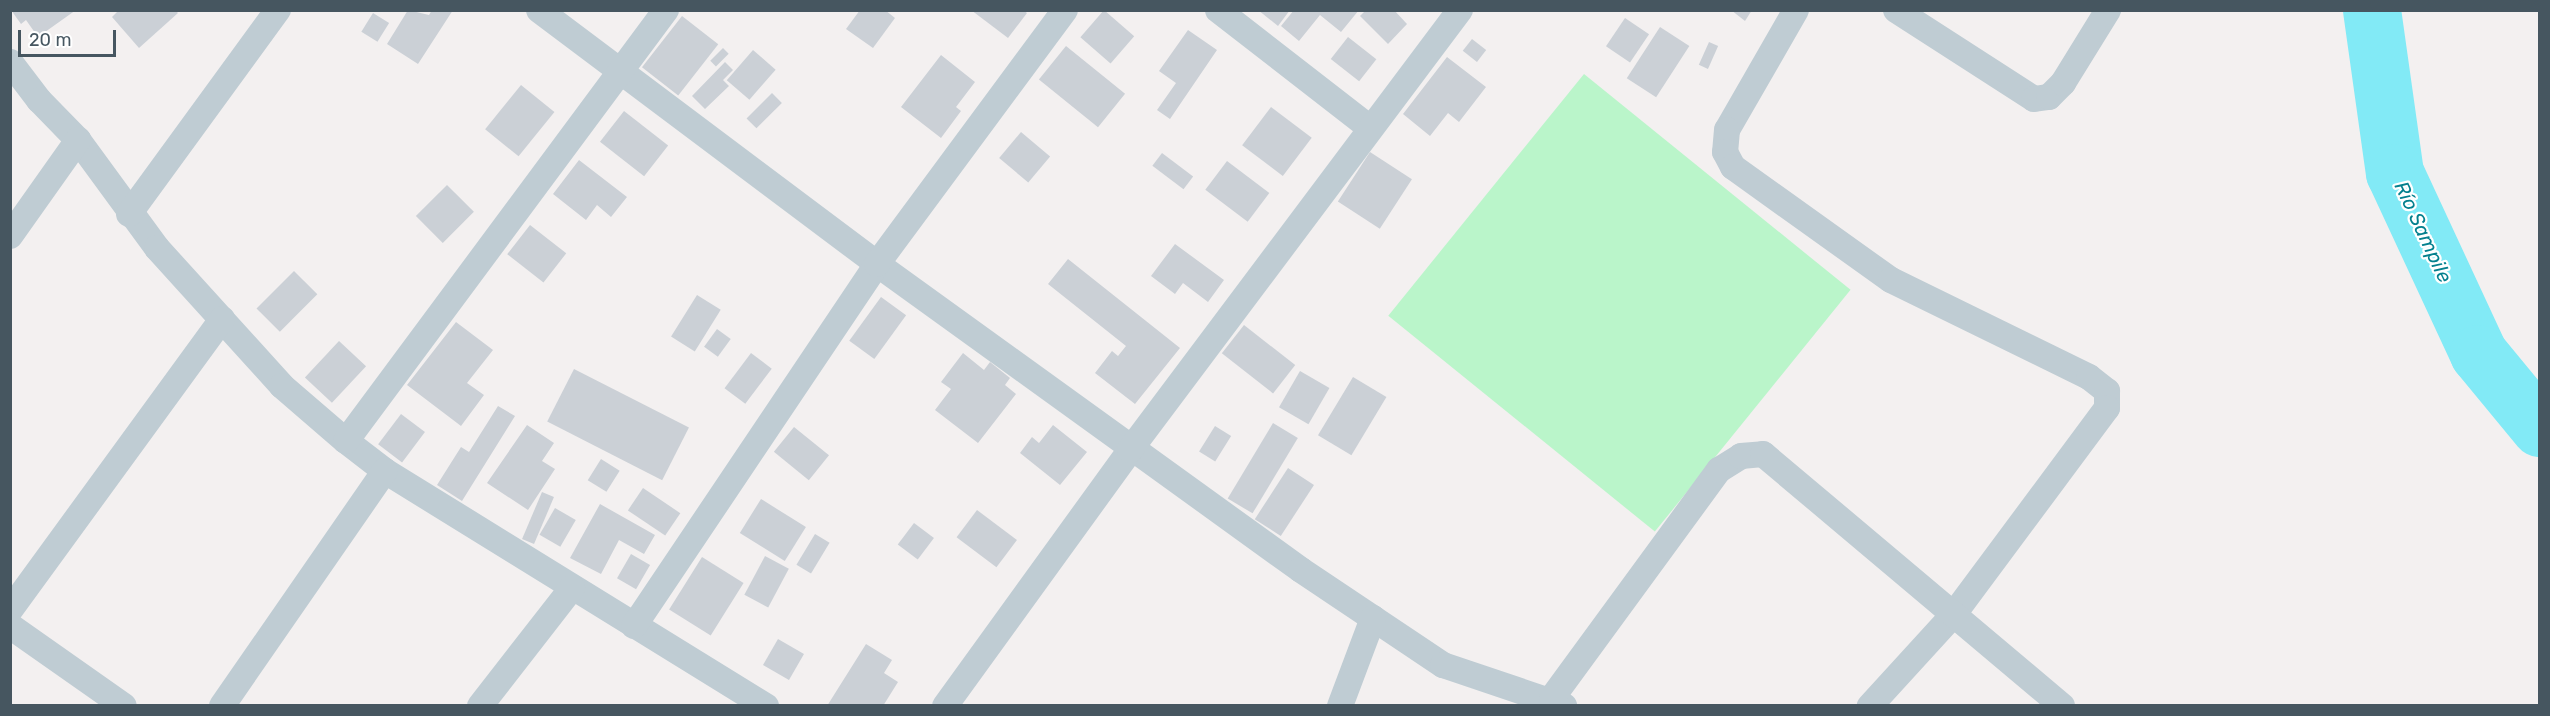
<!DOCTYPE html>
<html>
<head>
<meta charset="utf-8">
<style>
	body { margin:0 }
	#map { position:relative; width:2550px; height:716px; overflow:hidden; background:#f3f0f0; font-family:Rubik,sans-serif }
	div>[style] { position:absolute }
	.green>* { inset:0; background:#baf5ca; transform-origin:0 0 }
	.river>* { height:58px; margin:-29px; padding:0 29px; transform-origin:29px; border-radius:29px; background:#82eaf6 }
	.building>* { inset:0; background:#cbd0d6; transform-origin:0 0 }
	.minor>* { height:26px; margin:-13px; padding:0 13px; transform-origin:13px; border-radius:13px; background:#bfccd3 }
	span { translate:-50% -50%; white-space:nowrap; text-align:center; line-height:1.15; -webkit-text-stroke:4.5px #fff; paint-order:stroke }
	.water-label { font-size:20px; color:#04808e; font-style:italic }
	.frame { position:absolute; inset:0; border:12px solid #465660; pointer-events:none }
	.scale { position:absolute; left:18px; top:30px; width:98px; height:27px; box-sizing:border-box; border:3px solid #465660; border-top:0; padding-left:8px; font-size:18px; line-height:21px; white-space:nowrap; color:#465660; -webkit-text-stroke:4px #fff; paint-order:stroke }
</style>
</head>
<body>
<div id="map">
	<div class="green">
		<div style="left:1584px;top:74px;width:343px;height:311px;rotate:39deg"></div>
	</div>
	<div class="river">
		<div style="left:2372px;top:10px;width:165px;rotate:82deg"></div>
		<div style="left:2395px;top:173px;width:200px;rotate:65.1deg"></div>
		<div style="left:2479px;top:354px;width:96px;rotate:50.5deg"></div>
	</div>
	<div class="building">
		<div style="clip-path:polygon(11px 10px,76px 10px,38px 37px,26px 20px,21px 24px)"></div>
		<div style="clip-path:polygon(119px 10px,175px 10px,178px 13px,139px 48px,112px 17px)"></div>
		<div style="clip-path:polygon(408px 10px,429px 15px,432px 10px,453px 10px,418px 64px,387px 44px)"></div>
		<div style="clip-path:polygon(860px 10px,885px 10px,895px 18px,873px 48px,846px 29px)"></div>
		<div style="clip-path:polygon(971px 10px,1023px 10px,1027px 13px,1008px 38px)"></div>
		<div style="left:1104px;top:10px;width:40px;height:36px;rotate:41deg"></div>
		<div style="clip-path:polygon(1258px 10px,1290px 10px,1278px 26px)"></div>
		<div style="clip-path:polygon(1294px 10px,1359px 10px,1341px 32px,1320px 15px,1299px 41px,1281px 26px)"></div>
		<div style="clip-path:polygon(1366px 10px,1394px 10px,1407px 24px,1388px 44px,1360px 16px)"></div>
		<div style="clip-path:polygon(1731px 10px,1752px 10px,1745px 21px)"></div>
		<div style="left:373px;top:13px;width:19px;height:22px;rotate:32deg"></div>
		<div style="left:682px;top:16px;width:46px;height:65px;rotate:38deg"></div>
		<div style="left:1625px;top:18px;width:29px;height:34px;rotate:34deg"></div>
		<div style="left:1660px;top:27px;width:35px;height:61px;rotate:33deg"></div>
		<div style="clip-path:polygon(1188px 30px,1217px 50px,1170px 119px,1157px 110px,1176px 83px,1159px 71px)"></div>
		<div style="left:1348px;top:37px;width:36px;height:28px;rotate:38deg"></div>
		<div style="left:1472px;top:39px;width:18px;height:15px;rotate:38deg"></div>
		<div style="left:1709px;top:42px;width:10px;height:25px;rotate:24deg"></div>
		<div style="left:1066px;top:46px;width:76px;height:43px;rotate:39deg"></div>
		<div style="left:723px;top:48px;width:8px;height:18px;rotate:45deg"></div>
		<div style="left:753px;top:50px;width:30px;height:40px;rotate:41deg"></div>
		<div style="clip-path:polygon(941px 55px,975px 82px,956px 107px,961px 111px,941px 138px,901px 107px)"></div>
		<div style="clip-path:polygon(1447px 57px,1486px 87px,1459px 122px,1448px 113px,1430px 136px,1403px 114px)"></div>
		<div style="clip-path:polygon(725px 62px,733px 70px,723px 80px,729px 86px,705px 109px,692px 96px)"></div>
		<div style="left:521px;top:85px;width:43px;height:57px;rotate:39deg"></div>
		<div style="left:772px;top:93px;width:14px;height:36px;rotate:45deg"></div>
		<div style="left:1271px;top:107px;width:51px;height:48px;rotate:37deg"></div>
		<div style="left:624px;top:111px;width:56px;height:39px;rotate:38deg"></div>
		<div style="left:1021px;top:132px;width:38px;height:34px;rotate:40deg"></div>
		<div style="left:1370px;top:152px;width:50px;height:59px;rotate:33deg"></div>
		<div style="left:1162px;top:153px;width:39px;height:16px;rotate:37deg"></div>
		<div style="clip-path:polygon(579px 160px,627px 197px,611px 217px,597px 205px,586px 220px,553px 194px)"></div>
		<div style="left:1227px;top:161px;width:53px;height:36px;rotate:37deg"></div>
		<div style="left:447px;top:185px;width:38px;height:44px;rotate:45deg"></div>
		<div style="left:530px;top:225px;width:46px;height:37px;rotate:38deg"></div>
		<div style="clip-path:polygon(1175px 244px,1224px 280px,1208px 302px,1183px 283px,1175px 294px,1151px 276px)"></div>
		<div style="clip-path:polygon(1068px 259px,1180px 348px,1135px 404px,1095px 373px,1112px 351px,1118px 356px,1126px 346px,1048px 284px)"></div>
		<div style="left:294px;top:271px;width:33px;height:53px;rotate:45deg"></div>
		<div style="left:697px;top:295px;width:28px;height:49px;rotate:32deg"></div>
		<div style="left:881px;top:297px;width:31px;height:54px;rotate:36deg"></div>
		<div style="clip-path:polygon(456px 322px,493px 350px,467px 383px,484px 395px,461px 426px,407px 385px)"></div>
		<div style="left:1244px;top:325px;width:65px;height:36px;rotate:38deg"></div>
		<div style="left:717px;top:329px;width:17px;height:22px;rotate:36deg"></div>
		<div style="left:339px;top:341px;width:37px;height:50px;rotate:43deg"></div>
		<div style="left:751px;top:353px;width:26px;height:44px;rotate:37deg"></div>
		<div style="clip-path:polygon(963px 353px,984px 370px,990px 362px,1010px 378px,1005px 385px,1016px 394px,978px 443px,935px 410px,951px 389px,941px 382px)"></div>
		<div style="left:574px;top:369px;width:129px;height:59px;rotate:27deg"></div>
		<div style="left:1300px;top:371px;width:34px;height:42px;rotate:30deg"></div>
		<div style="left:1353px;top:377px;width:39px;height:68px;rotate:31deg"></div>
		<div style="clip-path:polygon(498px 406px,515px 416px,462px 501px,437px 485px,461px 447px,469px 452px)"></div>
		<div style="left:401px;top:414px;width:30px;height:38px;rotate:37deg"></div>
		<div style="left:1273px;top:423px;width:29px;height:88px;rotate:31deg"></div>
		<div style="clip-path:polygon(527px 425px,554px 443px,542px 461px,555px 469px,528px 510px,487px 483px)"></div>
		<div style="clip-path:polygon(1053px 425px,1087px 452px,1060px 485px,1020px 453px,1032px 437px,1039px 443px)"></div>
		<div style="left:1215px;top:426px;width:19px;height:30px;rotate:32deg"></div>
		<div style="left:794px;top:427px;width:45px;height:32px;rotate:39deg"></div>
		<div style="left:601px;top:459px;width:22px;height:25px;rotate:32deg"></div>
		<div style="left:1288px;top:468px;width:31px;height:61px;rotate:33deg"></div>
		<div style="left:643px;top:488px;width:45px;height:27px;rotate:34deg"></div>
		<div style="left:542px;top:492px;width:13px;height:51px;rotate:23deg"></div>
		<div style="left:761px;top:499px;width:53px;height:40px;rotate:32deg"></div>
		<div style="clip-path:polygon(600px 504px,655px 535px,644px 554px,619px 540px,601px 574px,570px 558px)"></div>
		<div style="left:555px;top:508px;width:24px;height:31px;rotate:30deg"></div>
		<div style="left:977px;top:510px;width:50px;height:34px;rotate:37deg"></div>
		<div style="left:914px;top:523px;width:25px;height:27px;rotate:37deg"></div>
		<div style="left:815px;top:534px;width:17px;height:36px;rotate:31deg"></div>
		<div style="left:631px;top:554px;width:22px;height:28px;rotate:30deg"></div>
		<div style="left:765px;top:556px;width:27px;height:44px;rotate:28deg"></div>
		<div style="left:702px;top:557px;width:49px;height:62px;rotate:32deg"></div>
		<div style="left:778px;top:639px;width:30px;height:30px;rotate:30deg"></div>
		<div style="clip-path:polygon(866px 644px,892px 660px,884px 673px,898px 682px,883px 706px,827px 706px)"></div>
	</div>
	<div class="minor">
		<div style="left:539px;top:10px;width:423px;rotate:36.9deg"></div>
		<div style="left:877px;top:264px;width:523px;rotate:35.82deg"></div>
		<div style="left:1301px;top:570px;width:171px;rotate:33.8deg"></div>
		<div style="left:1443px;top:665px;width:128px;rotate:18.7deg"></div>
		<div style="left:1218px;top:10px;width:192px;rotate:37.8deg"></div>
		<div style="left:1796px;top:10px;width:138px;rotate:119.9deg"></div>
		<div style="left:1727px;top:130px;width:22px;rotate:95deg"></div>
		<div style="left:1725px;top:152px;width:17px;rotate:62deg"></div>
		<div style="left:1733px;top:167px;width:194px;rotate:35.6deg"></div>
		<div style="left:1891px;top:280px;width:220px;rotate:26.1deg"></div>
		<div style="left:2089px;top:377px;width:23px;rotate:38deg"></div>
		<div style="left:2107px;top:391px;width:17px;rotate:90deg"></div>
		<div style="left:2107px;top:408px;width:257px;rotate:126.6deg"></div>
		<div style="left:1954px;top:614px;width:125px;rotate:132.4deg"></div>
		<div style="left:1896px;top:10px;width:164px;rotate:32.8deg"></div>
		<div style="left:2034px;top:99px;width:15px;rotate:-8deg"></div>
		<div style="left:2049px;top:97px;width:20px;rotate:-45deg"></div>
		<div style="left:2063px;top:83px;width:86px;rotate:-58.3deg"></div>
		<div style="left:10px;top:62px;width:48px;rotate:52.7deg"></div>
		<div style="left:39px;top:100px;width:56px;rotate:45.7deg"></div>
		<div style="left:78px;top:140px;width:134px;rotate:53.8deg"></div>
		<div style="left:157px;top:248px;width:186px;rotate:47.8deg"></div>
		<div style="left:282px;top:386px;width:84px;rotate:40.7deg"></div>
		<div style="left:346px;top:441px;width:49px;rotate:37.6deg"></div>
		<div style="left:385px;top:471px;width:448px;rotate:31.7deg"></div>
		<div style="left:129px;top:214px;width:253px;rotate:-53.9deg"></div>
		<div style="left:10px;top:236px;width:118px;rotate:-54.7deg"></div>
		<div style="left:346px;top:441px;width:537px;rotate:-53.41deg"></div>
		<div style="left:10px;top:610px;width:360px;rotate:-53.9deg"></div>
		<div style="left:10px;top:626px;width:139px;rotate:35.1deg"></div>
		<div style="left:634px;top:626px;width:436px;rotate:-56.1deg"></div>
		<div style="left:877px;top:264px;width:316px;rotate:-53.5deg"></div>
		<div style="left:1552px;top:698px;width:283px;rotate:-53.8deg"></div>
		<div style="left:1719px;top:470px;width:26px;rotate:-32deg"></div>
		<div style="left:1741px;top:456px;width:22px;rotate:-5deg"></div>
		<div style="left:1763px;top:454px;width:391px;rotate:40.1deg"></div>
		<div style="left:222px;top:706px;width:286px;rotate:-55.3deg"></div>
		<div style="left:480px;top:706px;width:150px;rotate:-52.1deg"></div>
		<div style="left:945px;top:706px;width:316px;rotate:-54.1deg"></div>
		<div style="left:1130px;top:450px;width:550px;rotate:-53.13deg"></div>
		<div style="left:1340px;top:706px;width:94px;rotate:-69.4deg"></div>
	</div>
	<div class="water-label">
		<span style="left:2423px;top:232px;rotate:65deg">Río Sampile</span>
	</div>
	<div class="frame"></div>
	<div class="scale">20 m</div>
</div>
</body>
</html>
